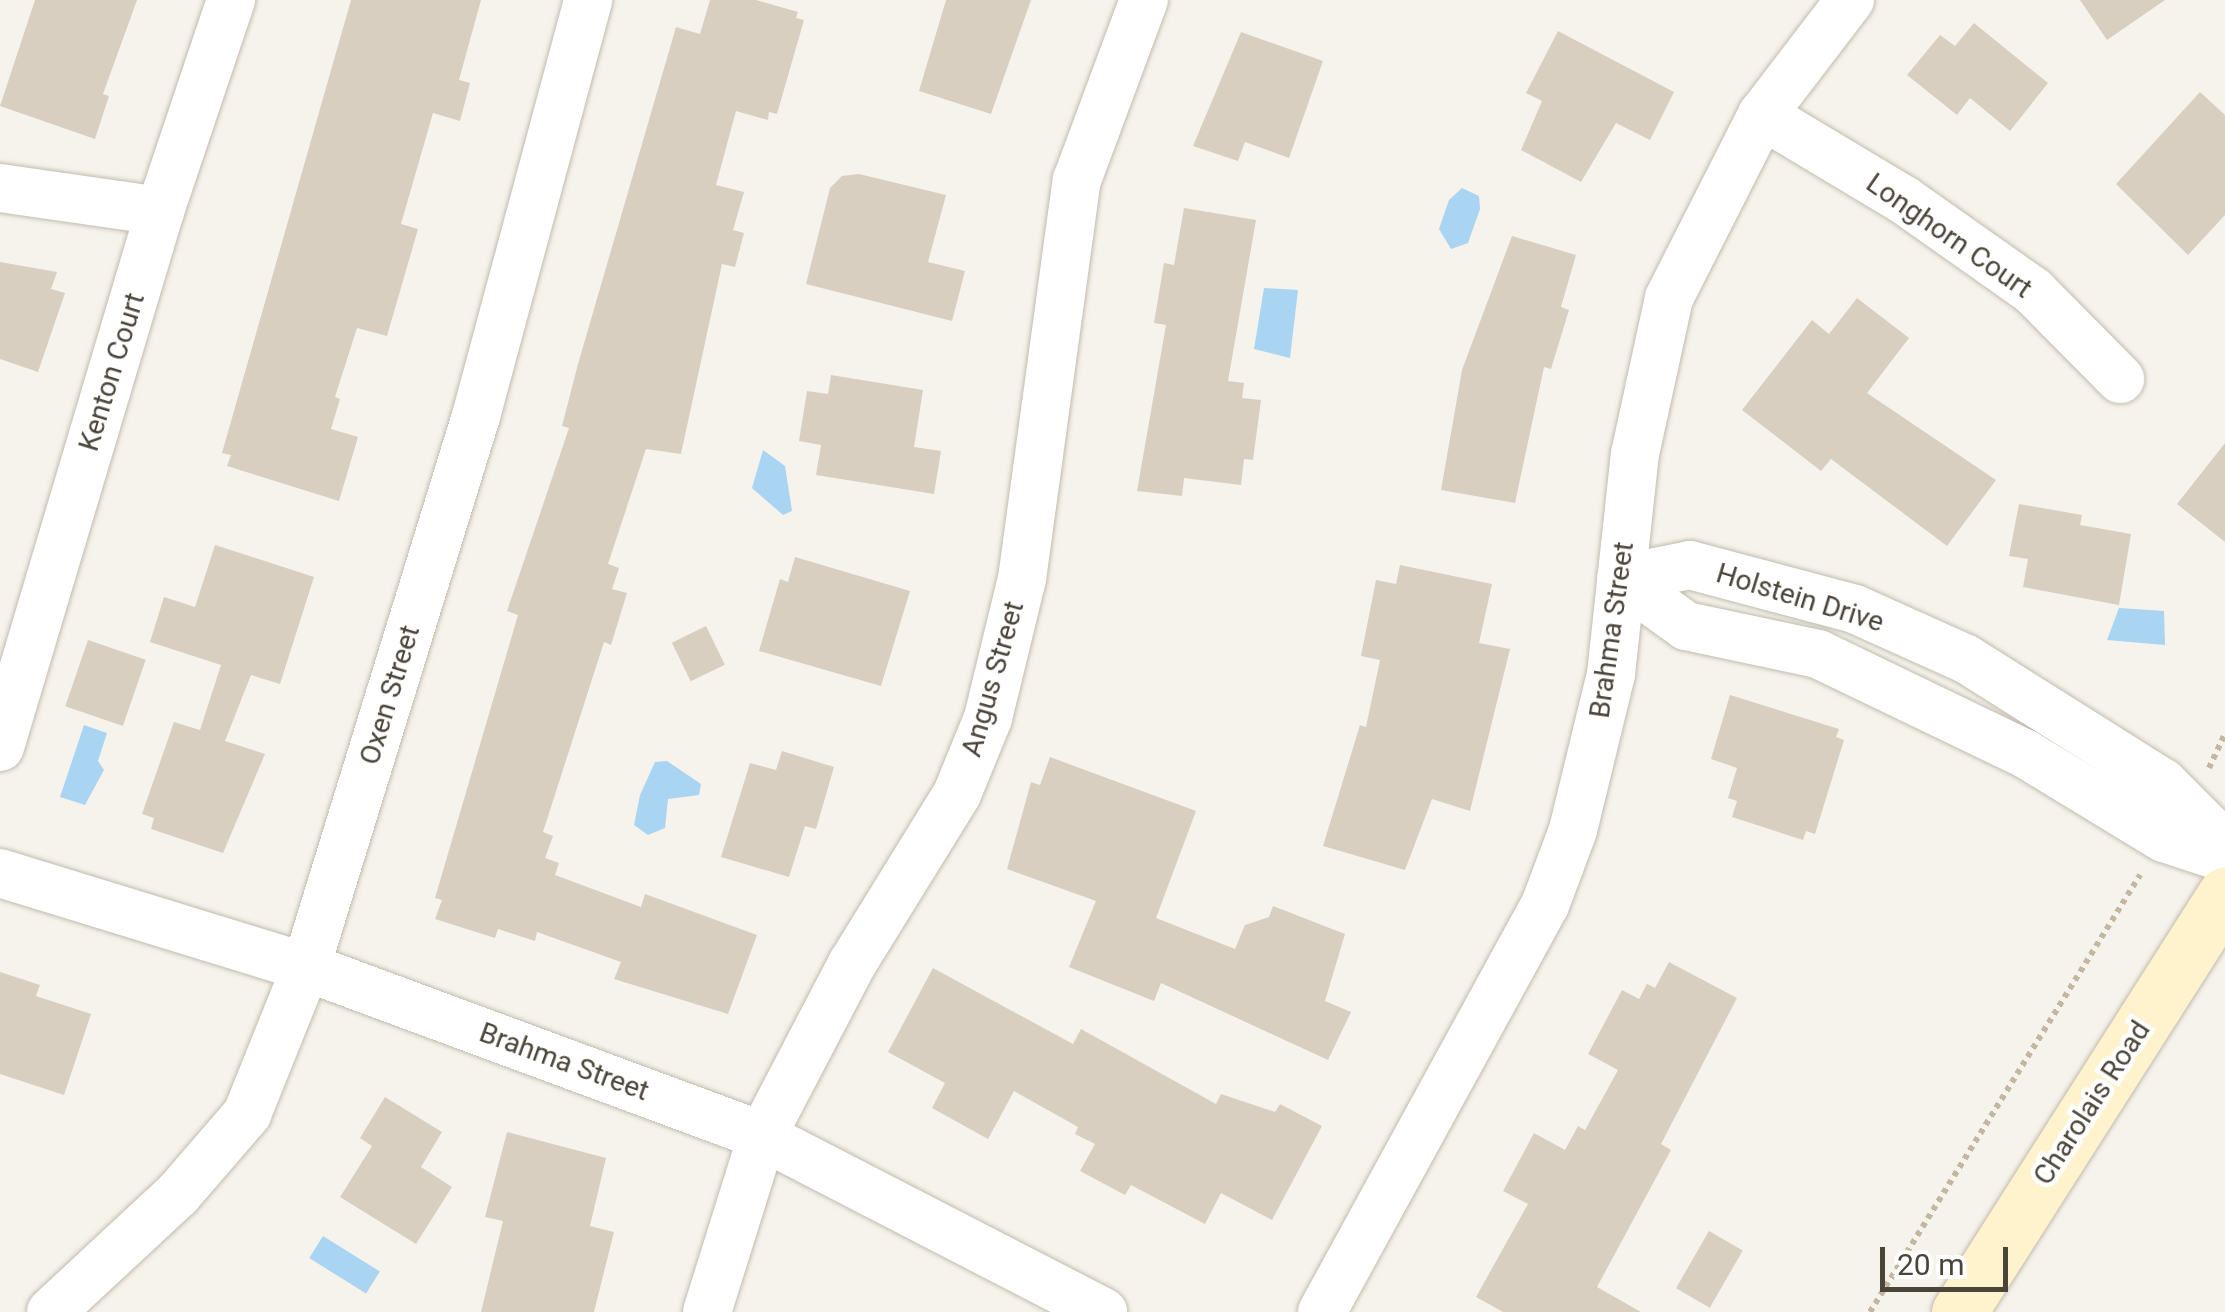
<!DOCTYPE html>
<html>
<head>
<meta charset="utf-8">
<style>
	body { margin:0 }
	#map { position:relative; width:2225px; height:1312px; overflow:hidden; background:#f6f3ec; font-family:Roboto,sans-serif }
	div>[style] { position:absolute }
	.water>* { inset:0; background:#a9d4f2; transform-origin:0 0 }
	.building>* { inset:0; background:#d8cfc1; transform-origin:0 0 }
	.path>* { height:6px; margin-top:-3px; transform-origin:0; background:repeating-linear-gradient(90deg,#c4b79f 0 5px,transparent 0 10px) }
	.roads { filter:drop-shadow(0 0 2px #c2bbae) drop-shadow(0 0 2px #c2bbae) }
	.street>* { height:48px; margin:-24px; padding:0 24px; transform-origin:24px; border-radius:24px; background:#fff }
	.secondary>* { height:55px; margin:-27.5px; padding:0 27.5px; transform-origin:27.5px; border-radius:27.5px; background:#fff3cd }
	span { translate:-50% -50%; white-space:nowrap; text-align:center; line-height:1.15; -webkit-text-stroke:9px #fff; paint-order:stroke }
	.street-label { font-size:28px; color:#4b4439 }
	.scale { position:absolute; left:1880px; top:1247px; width:128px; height:45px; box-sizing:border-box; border:5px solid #4b4439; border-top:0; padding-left:12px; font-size:30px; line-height:35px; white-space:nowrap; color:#4b4439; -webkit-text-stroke:8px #fff; paint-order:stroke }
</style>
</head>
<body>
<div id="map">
	<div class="water">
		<div style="clip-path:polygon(1462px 188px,1479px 196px,1480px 209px,1468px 243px,1451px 249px,1439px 229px,1449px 200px)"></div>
		<div style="clip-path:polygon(1264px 288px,1298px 290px,1290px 358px,1254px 349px)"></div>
		<div style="clip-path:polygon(763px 450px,785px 466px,792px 511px,783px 515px,752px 488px)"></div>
		<div style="clip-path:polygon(2119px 608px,2164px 611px,2165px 645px,2107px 640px)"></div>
		<div style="clip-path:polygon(84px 725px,107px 733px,98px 761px,104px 770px,85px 805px,60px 797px)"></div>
		<div style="clip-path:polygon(667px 761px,701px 784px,699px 795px,668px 799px,665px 828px,648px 835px,634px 825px,640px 795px,655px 762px)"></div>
		<div style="left:323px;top:1236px;width:67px;height:26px;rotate:32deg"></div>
	</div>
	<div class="building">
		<div style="clip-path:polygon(35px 0,137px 0,103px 94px,109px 96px,95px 139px,0 106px)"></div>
		<div style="clip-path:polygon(351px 0,481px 0,459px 80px,470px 83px,460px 121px,433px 113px,401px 224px,418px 229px,387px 336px,357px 328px,335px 397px,340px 399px,331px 429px,358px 437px,339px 501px,227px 466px,231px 455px,222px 453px)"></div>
		<div style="clip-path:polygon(710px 0,756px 0,798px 12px,796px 18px,804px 20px,777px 114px,769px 112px,768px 120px,736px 111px,716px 185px,744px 192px,733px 230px,744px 233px,735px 267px,722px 264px,681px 454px,646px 449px,608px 564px,619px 568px,612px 589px,627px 593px,611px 645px,604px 642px,543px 832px,553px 836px,545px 858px,559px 863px,555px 875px,641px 907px,645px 894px,757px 935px,728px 1014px,614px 979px,621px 962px,537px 932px,535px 941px,498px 929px,495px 938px,435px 919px,442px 900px,435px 898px,518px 615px,507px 611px,569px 428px,562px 426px,578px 364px,676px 27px,700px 34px)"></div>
		<div style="clip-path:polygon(946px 0,1031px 0,991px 114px,919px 91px)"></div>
		<div style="clip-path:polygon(2080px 0,2165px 0,2107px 40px)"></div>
		<div style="clip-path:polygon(1974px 23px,2048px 83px,2010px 131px,1970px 98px,1957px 115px,1907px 75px,1940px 35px,1955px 46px)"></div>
		<div style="clip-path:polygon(1558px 31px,1674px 92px,1650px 140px,1616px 123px,1581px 182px,1521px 150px,1542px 101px,1526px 93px)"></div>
		<div style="clip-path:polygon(1241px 32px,1323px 61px,1289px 158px,1245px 142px,1238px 161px,1193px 146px)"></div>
		<div style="clip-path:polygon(2200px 92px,2225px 115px,2225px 215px,2188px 255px,2116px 184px)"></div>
		<div style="clip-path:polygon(859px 174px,946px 195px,928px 262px,965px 271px,952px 321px,806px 284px,830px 188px,842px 176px)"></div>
		<div style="clip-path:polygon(1184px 208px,1256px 220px,1228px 381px,1244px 383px,1242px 398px,1261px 400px,1253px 460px,1244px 459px,1241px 485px,1184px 478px,1182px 496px,1137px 491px,1166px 325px,1154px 323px,1164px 263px,1174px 265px)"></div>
		<div style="clip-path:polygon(1512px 236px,1576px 255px,1561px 307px,1569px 310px,1551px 369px,1544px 367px,1515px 503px,1441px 490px,1462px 370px)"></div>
		<div style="clip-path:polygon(0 262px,57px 272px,51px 289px,65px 293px,38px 372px,0 359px)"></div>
		<div style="clip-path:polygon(1857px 298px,1909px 338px,1867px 393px,1996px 480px,1947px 546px,1831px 459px,1821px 471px,1742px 410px,1812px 320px,1829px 334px)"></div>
		<div style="clip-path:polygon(831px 375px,923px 390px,914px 447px,941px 451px,934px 494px,816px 475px,821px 445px,799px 441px,807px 391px,828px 394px)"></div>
		<div style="clip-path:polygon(2225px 443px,2225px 542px,2177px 504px)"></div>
		<div style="clip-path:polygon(2019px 504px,2082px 515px,2080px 525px,2131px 534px,2119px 605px,2023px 587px,2028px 559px,2009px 556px)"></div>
		<div style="clip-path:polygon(215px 545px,314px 577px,280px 684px,251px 675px,225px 741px,265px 754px,223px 853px,151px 829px,154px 818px,142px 814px,174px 722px,200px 730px,221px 665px,150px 642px,164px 597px,195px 607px)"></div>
		<div style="clip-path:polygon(795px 557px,910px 591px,881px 686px,759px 651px,780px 579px,788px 582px)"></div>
		<div style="clip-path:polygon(1400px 565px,1492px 584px,1479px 643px,1510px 649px,1470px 811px,1432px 799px,1405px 870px,1323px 846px,1360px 725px,1366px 727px,1380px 660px,1361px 656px,1376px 580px,1396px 584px)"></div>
		<div style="left:706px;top:626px;width:43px;height:38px;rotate:64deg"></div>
		<div style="left:88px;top:640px;width:61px;height:70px;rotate:19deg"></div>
		<div style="clip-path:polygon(1730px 695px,1839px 729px,1836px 737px,1844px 740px,1815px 834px,1806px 831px,1803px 840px,1732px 817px,1737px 801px,1728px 798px,1737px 768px,1711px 759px)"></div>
		<div style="clip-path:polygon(782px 751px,834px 767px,816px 829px,805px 826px,789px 877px,721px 857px,750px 763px,776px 770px)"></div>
		<div style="clip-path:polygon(1050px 757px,1196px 811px,1156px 918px,1235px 949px,1245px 925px,1269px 917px,1273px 906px,1345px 934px,1325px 1001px,1351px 1012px,1328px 1060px,1161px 983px,1154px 1001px,1069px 967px,1096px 901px,1007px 869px,1031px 782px,1040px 785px)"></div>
		<div style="clip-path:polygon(1669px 962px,1737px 998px,1661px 1144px,1671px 1150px,1597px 1287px,1641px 1312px,1503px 1312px,1476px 1297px,1528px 1204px,1503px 1191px,1534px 1133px,1565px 1150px,1578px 1126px,1585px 1130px,1618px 1070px,1588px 1054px,1622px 990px,1639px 999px,1647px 984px,1655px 988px)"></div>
		<div style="clip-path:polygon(933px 968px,1073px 1044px,1081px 1029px,1216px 1104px,1221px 1094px,1275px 1112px,1280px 1104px,1322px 1126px,1272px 1220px,1221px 1193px,1205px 1224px,1131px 1185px,1125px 1195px,1080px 1171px,1095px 1144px,1075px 1134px,1078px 1127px,1014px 1091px,988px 1139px,932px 1108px,945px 1083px,888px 1052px)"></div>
		<div style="clip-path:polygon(0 972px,40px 985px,36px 996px,91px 1014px,64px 1095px,0 1074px)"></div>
		<div style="clip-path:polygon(385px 1097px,442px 1132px,421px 1167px,452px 1187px,416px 1244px,340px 1197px,372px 1146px,360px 1138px)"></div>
		<div style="clip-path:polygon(507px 1132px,606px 1158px,590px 1226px,614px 1232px,594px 1312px,481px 1312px,503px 1221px,485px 1217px)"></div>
		<div style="left:1709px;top:1231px;width:39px;height:66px;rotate:30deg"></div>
	</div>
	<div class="path">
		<div style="left:2209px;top:768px;width:38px;rotate:-65deg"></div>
		<div style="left:1870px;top:1312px;width:514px;rotate:-58.29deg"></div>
	</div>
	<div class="roads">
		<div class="street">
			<div style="left:1762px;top:115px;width:165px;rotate:30.9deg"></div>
			<div style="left:1904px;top:200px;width:158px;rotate:35.2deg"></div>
			<div style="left:2033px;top:291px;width:124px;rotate:45.3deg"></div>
			<div style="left:0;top:188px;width:162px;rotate:8.2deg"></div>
			<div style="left:0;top:747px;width:559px;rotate:-73.38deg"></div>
			<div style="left:160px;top:211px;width:223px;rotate:-71.4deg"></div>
			<div style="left:2225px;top:845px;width:88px;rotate:-135deg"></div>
			<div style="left:2163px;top:783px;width:233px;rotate:-147.8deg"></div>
			<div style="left:1966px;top:659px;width:122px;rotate:-155.8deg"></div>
			<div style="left:1855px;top:609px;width:171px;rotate:-165.1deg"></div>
			<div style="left:1690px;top:565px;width:70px;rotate:168.5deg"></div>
			<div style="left:1621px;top:579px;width:80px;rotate:35.9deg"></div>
			<div style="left:1686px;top:626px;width:135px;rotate:12deg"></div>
			<div style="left:1818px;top:654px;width:229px;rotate:25.7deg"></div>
			<div style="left:2024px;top:753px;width:164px;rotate:31.3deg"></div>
			<div style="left:2164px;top:838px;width:64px;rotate:18.2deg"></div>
			<div style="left:0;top:873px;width:320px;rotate:17.1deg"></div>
			<div style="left:306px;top:967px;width:486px;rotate:20.3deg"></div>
			<div style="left:762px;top:1136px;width:384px;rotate:27.3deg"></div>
			<div style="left:51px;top:1312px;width:173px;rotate:-42.9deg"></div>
			<div style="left:178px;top:1194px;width:106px;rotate:-49.2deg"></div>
			<div style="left:247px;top:1114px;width:158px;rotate:-68.1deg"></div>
			<div style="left:306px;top:967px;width:577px;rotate:-72.85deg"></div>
			<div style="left:476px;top:416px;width:431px;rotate:-74.9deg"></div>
			<div style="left:707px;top:1312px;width:184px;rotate:-72.6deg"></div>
			<div style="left:762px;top:1136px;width:194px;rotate:-62.4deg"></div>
			<div style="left:852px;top:964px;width:200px;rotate:-58.3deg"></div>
			<div style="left:957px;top:794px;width:82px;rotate:-67.8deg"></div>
			<div style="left:988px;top:718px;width:143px;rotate:-76.3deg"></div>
			<div style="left:1022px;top:579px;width:403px;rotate:-82.2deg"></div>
			<div style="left:1077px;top:180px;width:192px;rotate:-69.6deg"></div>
			<div style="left:1322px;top:1312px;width:464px;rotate:-61.3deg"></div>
			<div style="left:1545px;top:905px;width:80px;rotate:-69.5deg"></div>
			<div style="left:1573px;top:830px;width:161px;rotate:-76.3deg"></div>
			<div style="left:1611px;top:674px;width:221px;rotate:-83.8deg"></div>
			<div style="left:1635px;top:454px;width:160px;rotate:-77.7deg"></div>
			<div style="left:1669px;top:298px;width:205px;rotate:-63.1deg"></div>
			<div style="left:1762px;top:115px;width:145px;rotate:-52.6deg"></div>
		</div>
		<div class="secondary">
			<div style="left:1959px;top:1312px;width:495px;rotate:-57.5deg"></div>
		</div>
	</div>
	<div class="street-label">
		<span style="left:1949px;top:236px;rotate:35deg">Longhorn Court</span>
		<span style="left:112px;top:372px;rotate:-73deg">Kenton Court</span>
		<span style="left:1800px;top:598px;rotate:17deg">Holstein Drive</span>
		<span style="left:1612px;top:630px;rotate:-82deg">Brahma Street</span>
		<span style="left:993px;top:679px;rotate:-74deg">Angus Street</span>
		<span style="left:390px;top:695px;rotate:-73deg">Oxen Street</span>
		<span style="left:564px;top:1062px;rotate:20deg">Brahma Street</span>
		<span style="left:2092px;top:1103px;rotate:-57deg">Charolais Road</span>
	</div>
	<div class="scale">20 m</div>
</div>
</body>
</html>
